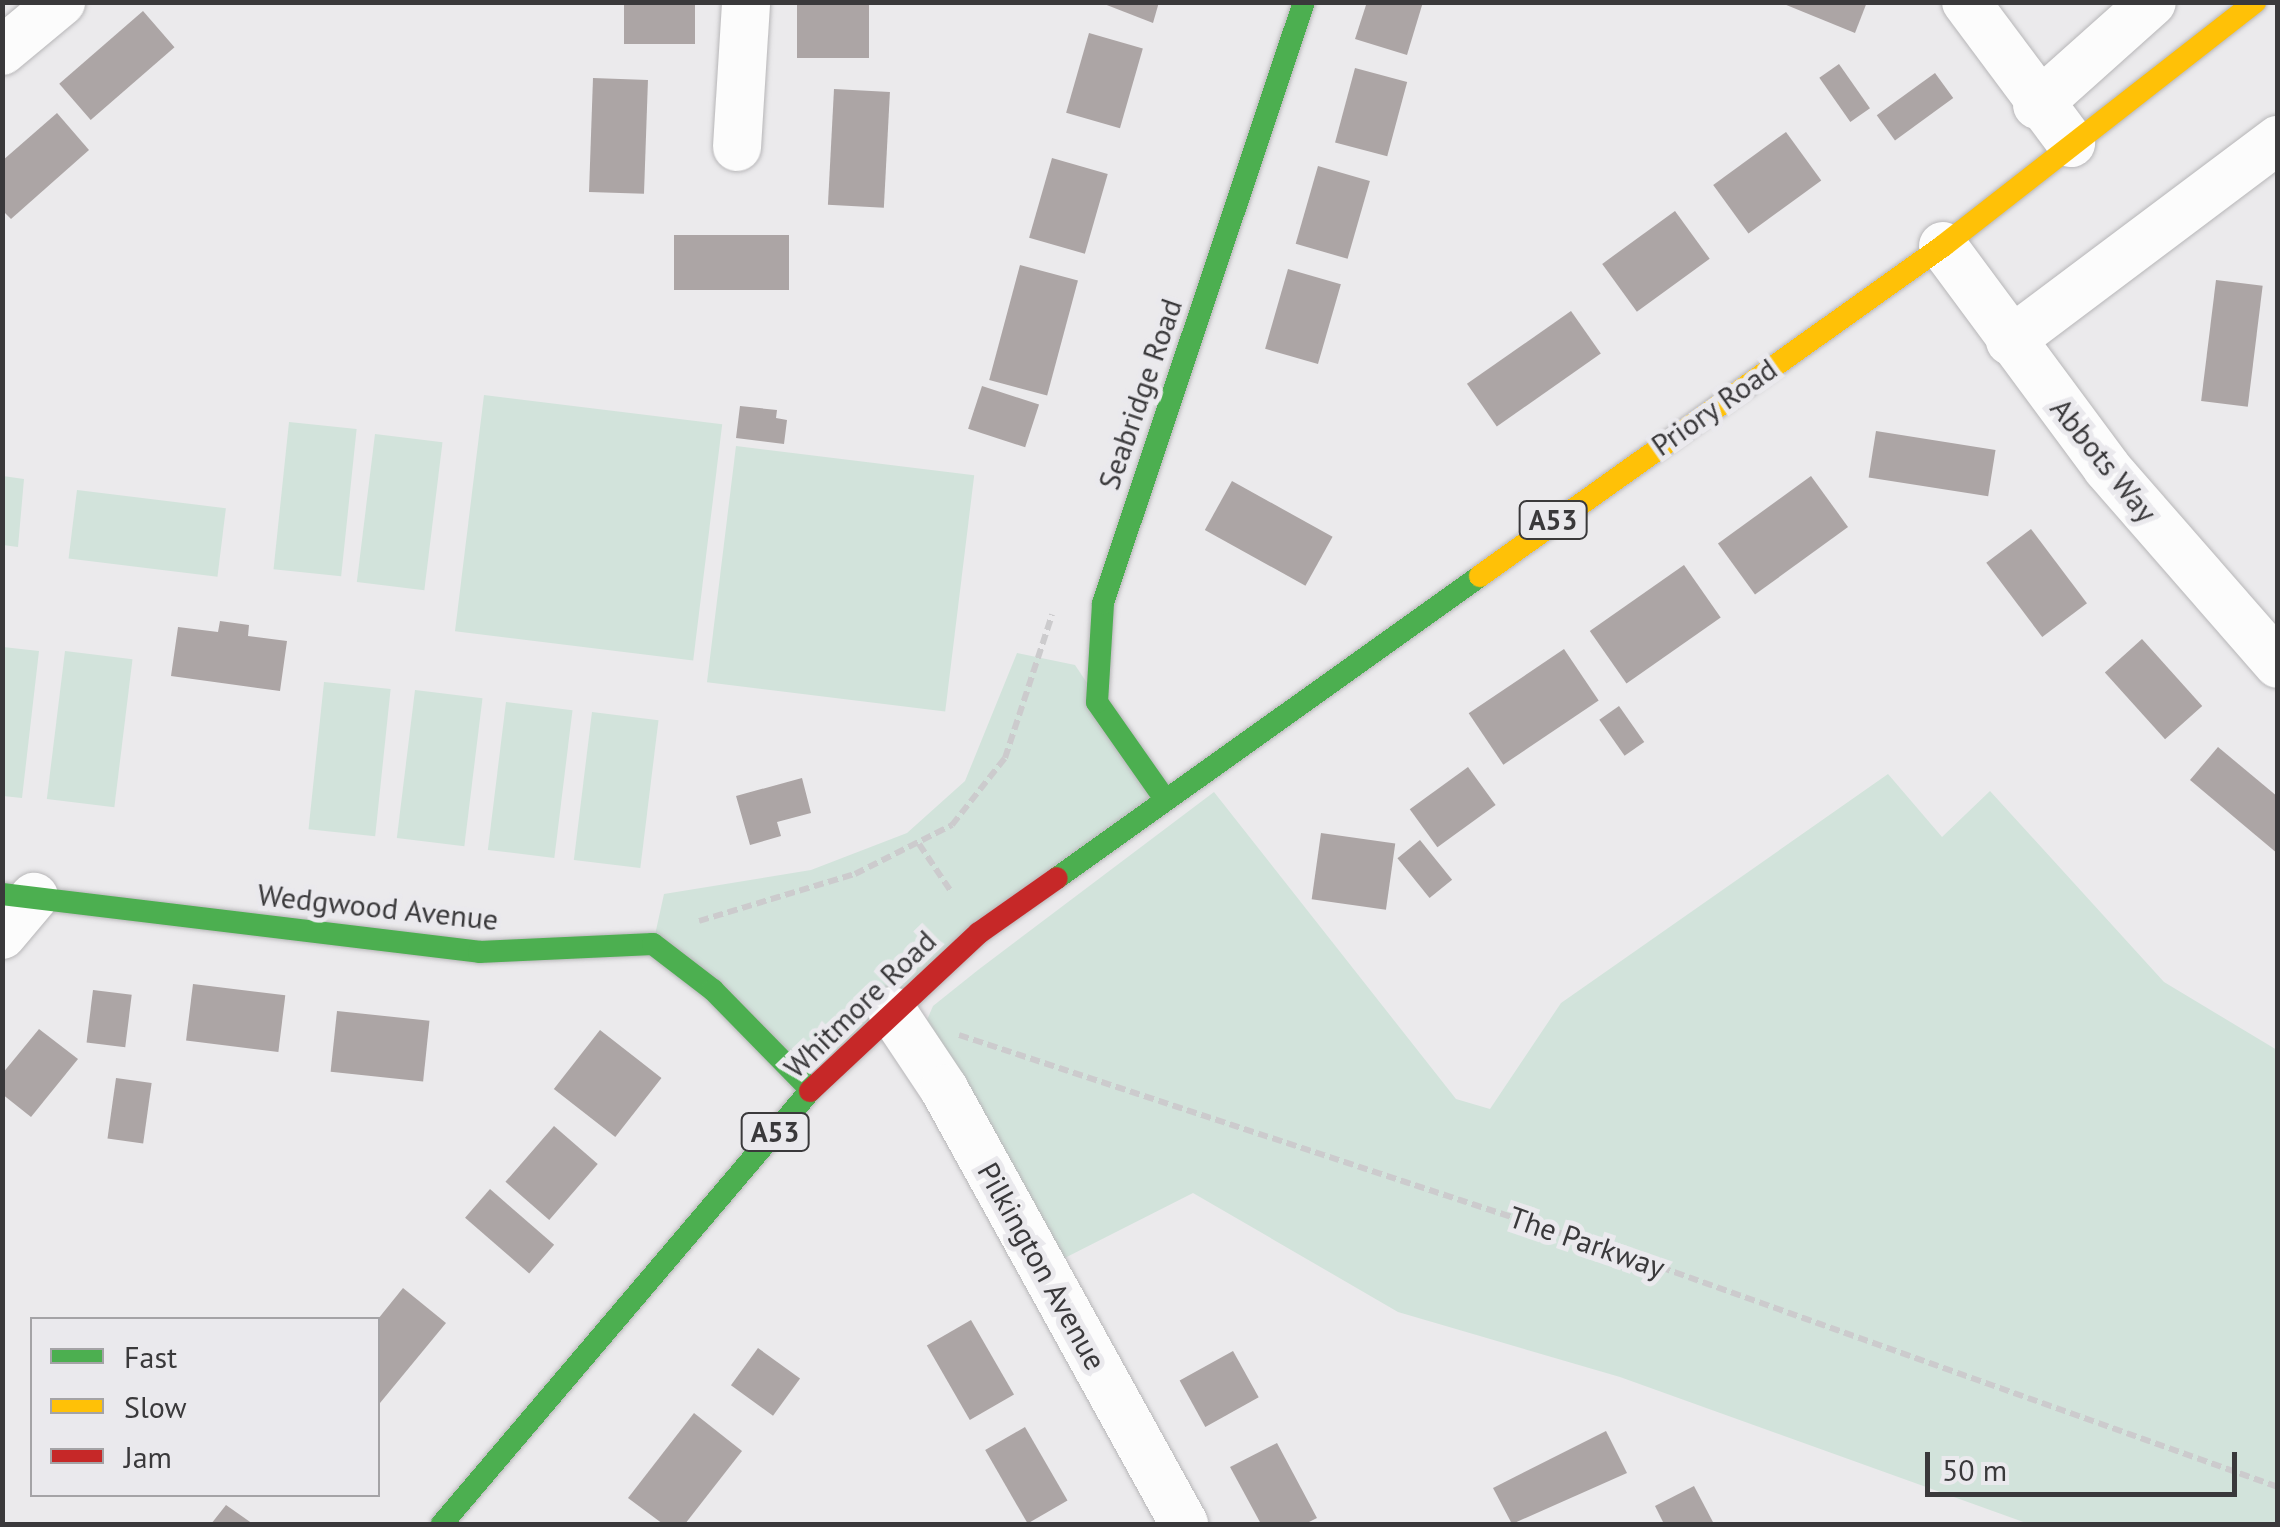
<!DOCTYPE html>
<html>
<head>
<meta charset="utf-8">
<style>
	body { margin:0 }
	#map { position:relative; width:2280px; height:1527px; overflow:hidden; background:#ebeaec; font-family:"PT Sans",sans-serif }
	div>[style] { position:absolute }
	.green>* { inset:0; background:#d2e3db; transform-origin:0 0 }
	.building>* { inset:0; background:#aca5a5; transform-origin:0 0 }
	.path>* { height:6px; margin-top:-3px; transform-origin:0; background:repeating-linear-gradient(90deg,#cccbcd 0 10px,transparent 0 15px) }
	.roads { filter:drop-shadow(0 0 2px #b7b6b8) drop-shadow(0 0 2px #b7b6b8) }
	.street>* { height:48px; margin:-24px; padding:0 24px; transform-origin:24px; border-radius:24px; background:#fcfcfc }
	.fast>* { height:22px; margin:-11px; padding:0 11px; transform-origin:11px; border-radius:11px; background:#4caf50 }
	.slow>* { height:22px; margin:-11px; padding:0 11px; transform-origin:11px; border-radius:11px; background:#ffc107 }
	.jam>* { height:22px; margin:-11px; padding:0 11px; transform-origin:11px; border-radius:11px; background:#c62828 }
	span { translate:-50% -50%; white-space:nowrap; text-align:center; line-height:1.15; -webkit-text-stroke:10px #eae9ed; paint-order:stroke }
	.shield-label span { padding:2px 8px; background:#eae9ed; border:2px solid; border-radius:8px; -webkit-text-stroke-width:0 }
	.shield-label { font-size:28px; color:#3a393b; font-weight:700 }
	.street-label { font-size:30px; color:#3a393b }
	.frame { position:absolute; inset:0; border:5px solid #3a393b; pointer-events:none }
	.legend { position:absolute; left:30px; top:1317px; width:350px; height:180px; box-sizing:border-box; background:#eae9ed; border:2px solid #a4a3a6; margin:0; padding:12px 18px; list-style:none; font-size:30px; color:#3a393b }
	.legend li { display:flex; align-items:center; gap:20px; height:50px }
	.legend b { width:50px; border:2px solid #a4a3a6 }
	.scale { position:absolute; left:1925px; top:1452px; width:312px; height:45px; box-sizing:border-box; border:5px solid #3a393b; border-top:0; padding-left:12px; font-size:30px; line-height:35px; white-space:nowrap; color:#3a393b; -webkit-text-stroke:8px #eae9ed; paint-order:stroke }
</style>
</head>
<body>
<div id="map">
	<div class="green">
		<div style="left:484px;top:395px;width:240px;height:238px;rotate:7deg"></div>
		<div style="left:289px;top:422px;width:68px;height:148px;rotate:6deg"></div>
		<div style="left:375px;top:434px;width:68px;height:149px;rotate:7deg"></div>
		<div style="left:736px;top:446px;width:240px;height:238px;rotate:7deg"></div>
		<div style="clip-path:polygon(3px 476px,24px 479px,18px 547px,3px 545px)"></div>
		<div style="left:77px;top:490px;width:150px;height:69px;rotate:7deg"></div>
		<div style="clip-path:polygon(3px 647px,39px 651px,22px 798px,3px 796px)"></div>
		<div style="left:65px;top:651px;width:68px;height:149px;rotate:7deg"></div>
		<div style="clip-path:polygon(1017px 653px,1075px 665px,1162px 795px,811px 1090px,653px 944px,664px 894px,811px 870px,907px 833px,965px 781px)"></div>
		<div style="left:324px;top:682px;width:67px;height:148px;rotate:6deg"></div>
		<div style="left:415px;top:690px;width:68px;height:149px;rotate:7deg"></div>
		<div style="left:506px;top:702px;width:67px;height:149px;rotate:7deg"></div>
		<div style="left:592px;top:712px;width:67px;height:149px;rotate:7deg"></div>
		<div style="clip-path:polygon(1888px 774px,1942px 837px,1990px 791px,2164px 982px,2277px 1050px,2277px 1524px,2029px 1524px,1620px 1377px,1398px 1312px,1193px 1193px,1043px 1269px,924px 1027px,933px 1006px,978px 970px,1214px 792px,1456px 1099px,1490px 1109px,1561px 1003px)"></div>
	</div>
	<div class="building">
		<div style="left:624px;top:2px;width:71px;height:42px"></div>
		<div style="left:797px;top:2px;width:72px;height:56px"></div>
		<div style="clip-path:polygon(1099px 2px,1159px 2px,1153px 23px)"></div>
		<div style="clip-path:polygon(1367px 2px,1423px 2px,1407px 55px,1355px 39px)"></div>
		<div style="clip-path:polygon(1779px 2px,1867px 2px,1855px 33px)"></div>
		<div style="left:143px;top:11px;width:48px;height:111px;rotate:49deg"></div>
		<div style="left:1089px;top:33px;width:56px;height:83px;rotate:16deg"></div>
		<div style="left:1839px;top:64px;width:54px;height:24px;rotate:55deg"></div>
		<div style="left:1355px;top:68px;width:54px;height:77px;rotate:15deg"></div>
		<div style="left:1935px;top:73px;width:31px;height:72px;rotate:54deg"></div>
		<div style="left:593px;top:78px;width:55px;height:114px;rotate:2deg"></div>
		<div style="left:834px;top:89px;width:56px;height:116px;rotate:3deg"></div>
		<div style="clip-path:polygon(57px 113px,89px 150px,11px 219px,2px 210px,2px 161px)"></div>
		<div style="left:1786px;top:132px;width:60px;height:90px;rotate:54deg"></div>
		<div style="left:1052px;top:158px;width:58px;height:83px;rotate:16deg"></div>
		<div style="left:1318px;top:166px;width:54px;height:81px;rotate:16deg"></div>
		<div style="left:1675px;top:211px;width:59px;height:90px;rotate:54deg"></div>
		<div style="left:674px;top:235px;width:115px;height:55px"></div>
		<div style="left:1020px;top:265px;width:60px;height:119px;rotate:15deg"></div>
		<div style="left:1288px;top:269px;width:55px;height:83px;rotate:16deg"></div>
		<div style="left:2216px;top:280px;width:47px;height:122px;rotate:7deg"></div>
		<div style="left:1571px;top:311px;width:52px;height:127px;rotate:55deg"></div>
		<div style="left:982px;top:386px;width:60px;height:45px;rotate:18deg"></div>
		<div style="clip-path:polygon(740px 406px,777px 410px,776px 418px,787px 420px,784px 444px,736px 438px)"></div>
		<div style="left:1876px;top:431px;width:121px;height:47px;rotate:9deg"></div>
		<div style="left:1811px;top:476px;width:63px;height:115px;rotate:54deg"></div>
		<div style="left:1232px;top:481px;width:115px;height:56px;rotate:29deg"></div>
		<div style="left:2031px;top:529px;width:93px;height:56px;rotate:53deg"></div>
		<div style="left:1684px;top:565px;width:64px;height:115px;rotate:55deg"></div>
		<div style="clip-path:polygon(220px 621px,249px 625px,248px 636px,287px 641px,280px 691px,171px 676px,178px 627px,218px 632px)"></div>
		<div style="left:2142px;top:639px;width:90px;height:50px;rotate:48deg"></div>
		<div style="left:1564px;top:649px;width:62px;height:115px;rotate:56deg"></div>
		<div style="left:1619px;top:706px;width:44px;height:24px;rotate:55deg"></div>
		<div style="clip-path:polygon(2218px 747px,2278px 797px,2278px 854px,2190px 780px)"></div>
		<div style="left:1468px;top:767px;width:47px;height:72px;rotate:54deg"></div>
		<div style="clip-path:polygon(802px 778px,811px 813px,777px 822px,781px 836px,750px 845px,736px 796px)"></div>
		<div style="left:1321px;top:833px;width:75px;height:67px;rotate:8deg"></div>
		<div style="left:1420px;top:840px;width:51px;height:29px;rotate:51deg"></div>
		<div style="left:193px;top:984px;width:93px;height:57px;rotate:7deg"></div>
		<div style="left:93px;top:990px;width:39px;height:53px;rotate:7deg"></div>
		<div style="left:337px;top:1011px;width:93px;height:61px;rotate:6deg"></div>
		<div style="clip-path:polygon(39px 1029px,78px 1059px,31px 1117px,2px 1094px,2px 1074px)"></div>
		<div style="left:600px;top:1030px;width:78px;height:75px;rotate:38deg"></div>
		<div style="left:116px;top:1078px;width:36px;height:61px;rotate:8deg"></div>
		<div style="left:554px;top:1126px;width:58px;height:74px;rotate:41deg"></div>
		<div style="left:490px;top:1189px;width:85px;height:38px;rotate:41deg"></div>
		<div style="clip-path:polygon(403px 1288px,446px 1323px,380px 1403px,378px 1319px)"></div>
		<div style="left:971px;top:1320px;width:86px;height:51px;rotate:60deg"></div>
		<div style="left:758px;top:1348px;width:52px;height:46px;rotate:36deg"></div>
		<div style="left:1233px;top:1351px;width:53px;height:61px;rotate:61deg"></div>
		<div style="clip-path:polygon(694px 1413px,742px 1451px,685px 1524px,663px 1524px,628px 1498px)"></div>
		<div style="left:1025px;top:1427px;width:85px;height:46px;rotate:60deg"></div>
		<div style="clip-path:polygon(1606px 1431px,1627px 1473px,1512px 1524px,1493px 1488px)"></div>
		<div style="clip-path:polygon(1277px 1443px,1317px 1518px,1305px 1524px,1261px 1524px,1230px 1467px)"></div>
		<div style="clip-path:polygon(1694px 1486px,1714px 1524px,1664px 1524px,1655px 1506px)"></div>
		<div style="clip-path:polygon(226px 1505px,253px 1524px,211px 1524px)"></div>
	</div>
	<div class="path">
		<div style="left:919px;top:844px;width:59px;rotate:56deg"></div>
		<div style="left:699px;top:921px;width:163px;rotate:-16.8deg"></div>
		<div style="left:855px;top:874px;width:109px;rotate:-26.8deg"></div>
		<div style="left:952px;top:825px;width:85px;rotate:-51.7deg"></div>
		<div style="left:1005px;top:758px;width:151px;rotate:-71.8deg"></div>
		<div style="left:959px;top:1035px;width:694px;rotate:18.23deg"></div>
		<div style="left:1618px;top:1252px;width:701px;rotate:19.6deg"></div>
	</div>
	<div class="roads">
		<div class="street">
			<div style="left:1966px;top:2px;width:176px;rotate:53.3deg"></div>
			<div style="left:2px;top:51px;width:77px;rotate:-39.7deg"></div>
			<div style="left:2037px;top:105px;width:154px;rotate:-41.8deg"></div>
			<div style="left:737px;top:147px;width:145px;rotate:-86.4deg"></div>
			<div style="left:1943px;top:246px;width:276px;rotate:53.5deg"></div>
			<div style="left:2107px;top:468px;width:260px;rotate:48.9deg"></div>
			<div style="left:2010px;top:341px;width:335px;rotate:-36.9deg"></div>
			<div style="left:2px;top:935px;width:50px;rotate:-49.9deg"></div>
			<div style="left:892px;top:1011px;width:94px;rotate:56.3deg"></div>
			<div style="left:944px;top:1089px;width:497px;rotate:61.1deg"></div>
		</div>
		<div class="fast">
			<div style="left:1162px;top:795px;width:113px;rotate:-125deg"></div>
			<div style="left:1097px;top:702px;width:99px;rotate:-86.5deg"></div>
			<div style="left:1103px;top:603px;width:634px;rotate:-71.51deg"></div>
			<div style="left:1057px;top:878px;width:520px;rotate:-35.52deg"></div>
			<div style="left:2px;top:894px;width:481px;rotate:6.9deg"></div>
			<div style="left:479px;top:952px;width:174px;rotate:-2.6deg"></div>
			<div style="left:653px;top:944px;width:76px;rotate:37.5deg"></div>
			<div style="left:713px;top:990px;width:140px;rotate:45.6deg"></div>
			<div style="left:442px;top:1524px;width:568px;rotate:-49.64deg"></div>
		</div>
		<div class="slow">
			<div style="left:1480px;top:576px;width:569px;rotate:-35.48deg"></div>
			<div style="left:1943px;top:246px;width:396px;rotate:-38deg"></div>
		</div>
		<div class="jam">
			<div style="left:810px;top:1091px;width:231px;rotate:-43.1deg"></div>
			<div style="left:979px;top:933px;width:95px;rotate:-35.2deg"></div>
		</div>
	</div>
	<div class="shield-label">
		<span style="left:1553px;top:520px">A53</span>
		<span style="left:775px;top:1132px">A53</span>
	</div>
	<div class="street-label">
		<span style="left:1140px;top:394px;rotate:-71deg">Seabridge Road</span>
		<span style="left:1714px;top:407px;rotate:-35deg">Priory Road</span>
		<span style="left:2104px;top:460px;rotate:51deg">Abbots Way</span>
		<span style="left:378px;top:907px;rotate:6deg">Wedgwood Avenue</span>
		<span style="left:860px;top:1004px;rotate:-44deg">Whitmore Road</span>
		<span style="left:1587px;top:1242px;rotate:19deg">The Parkway</span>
		<span style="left:1042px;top:1266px;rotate:61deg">Pilkington Avenue</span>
	</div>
	<div class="frame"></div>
	<ul class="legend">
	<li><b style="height:12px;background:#4caf50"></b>Fast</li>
	<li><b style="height:12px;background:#ffc107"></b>Slow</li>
	<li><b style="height:12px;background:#c62828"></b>Jam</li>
	</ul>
	<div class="scale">50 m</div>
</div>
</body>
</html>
